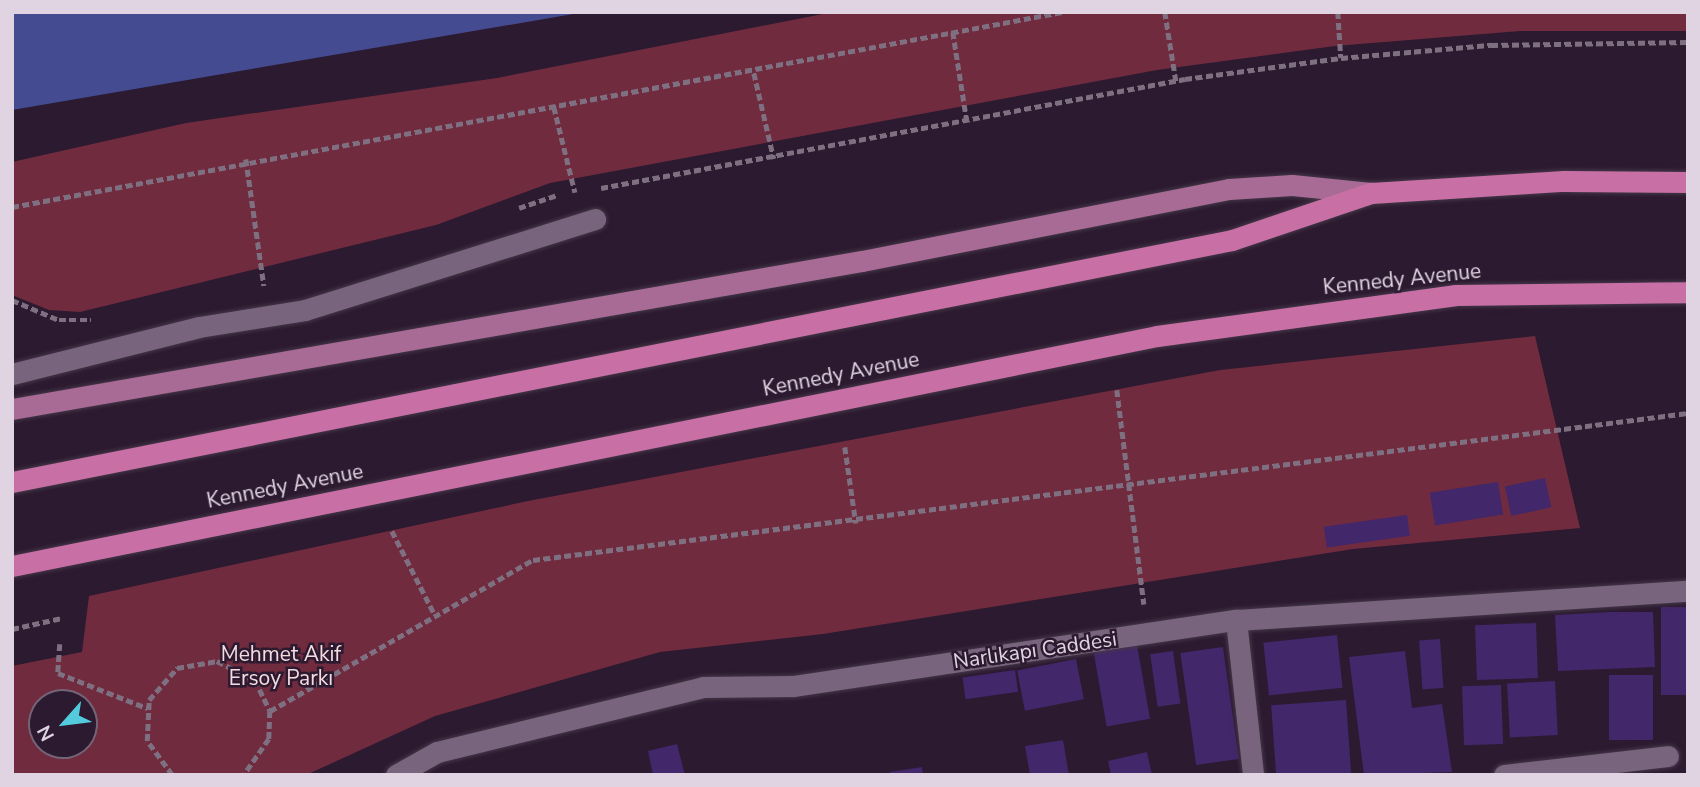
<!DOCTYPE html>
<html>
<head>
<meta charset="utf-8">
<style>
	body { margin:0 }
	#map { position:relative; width:1700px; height:787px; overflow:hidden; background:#2c1a30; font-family:"Nunito Sans",sans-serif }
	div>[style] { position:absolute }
	.green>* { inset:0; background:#702b3e }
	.water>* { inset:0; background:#444b91 }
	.building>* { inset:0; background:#42276b; transform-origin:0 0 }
	.path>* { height:4.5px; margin-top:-2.25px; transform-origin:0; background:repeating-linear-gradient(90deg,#7e6f81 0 7px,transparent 0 10.5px) }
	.roads { filter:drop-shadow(0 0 2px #453748) drop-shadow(0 0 2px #453748) }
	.lane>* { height:21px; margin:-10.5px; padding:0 10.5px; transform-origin:10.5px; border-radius:10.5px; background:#79647d }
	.street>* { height:21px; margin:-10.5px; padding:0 10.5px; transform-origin:10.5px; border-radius:10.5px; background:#79647d }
	.primary>* { height:21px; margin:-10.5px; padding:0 10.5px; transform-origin:10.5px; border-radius:10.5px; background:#a86b96 }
	.highway>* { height:21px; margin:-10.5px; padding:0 10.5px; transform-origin:10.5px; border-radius:10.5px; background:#c870a6 }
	span { translate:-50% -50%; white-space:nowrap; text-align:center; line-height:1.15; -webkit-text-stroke:5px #2c1a30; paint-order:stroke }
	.street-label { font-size:21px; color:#e0d4e2 }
	.park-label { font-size:21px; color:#f4dbdf }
	.frame { position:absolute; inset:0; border:14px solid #e0d4e2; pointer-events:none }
	.north { position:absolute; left:28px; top:689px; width:70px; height:70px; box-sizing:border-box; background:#2c1a30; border:2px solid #746477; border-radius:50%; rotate:242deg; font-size:19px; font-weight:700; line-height:28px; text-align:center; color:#e0d4e2 }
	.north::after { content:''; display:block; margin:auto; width:24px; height:32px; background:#54cadd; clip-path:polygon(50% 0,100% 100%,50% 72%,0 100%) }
</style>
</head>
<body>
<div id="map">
	<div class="green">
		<div style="clip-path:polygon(833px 12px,1688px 12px,1688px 31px,1520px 31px,1335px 46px,1157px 70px,550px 183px,436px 225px,80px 312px,49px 310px,12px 295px,12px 162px,186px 123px,497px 78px)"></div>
		<div style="clip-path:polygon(evenodd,1535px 336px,1580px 528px,1353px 549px,823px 634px,660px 652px,435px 716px,306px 775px,12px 775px,12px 666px,82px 652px,89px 596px,528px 501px,1220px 370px,1535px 336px,42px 703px,84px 703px,84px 745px,42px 745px,42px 703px)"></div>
	</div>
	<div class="water">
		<div style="clip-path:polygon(12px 12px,585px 12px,12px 110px)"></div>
	</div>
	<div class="building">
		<div style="left:1545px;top:478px;width:30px;height:41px;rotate:78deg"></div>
		<div style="left:1498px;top:482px;width:33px;height:69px;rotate:81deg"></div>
		<div style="left:1407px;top:515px;width:21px;height:84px;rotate:82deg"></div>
		<div style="left:1661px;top:607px;width:27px;height:88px"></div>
		<div style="clip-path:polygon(1610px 612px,1653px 612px,1655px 667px,1558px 671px,1555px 615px)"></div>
		<div style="left:1536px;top:623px;width:55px;height:61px;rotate:88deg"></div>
		<div style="left:1337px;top:635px;width:53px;height:74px;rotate:84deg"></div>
		<div style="left:1440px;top:639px;width:49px;height:21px;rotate:86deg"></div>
		<div style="left:1137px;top:645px;width:75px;height:44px;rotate:80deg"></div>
		<div style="left:1223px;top:647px;width:113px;height:43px;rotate:82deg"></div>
		<div style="left:1173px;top:651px;width:53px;height:23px;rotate:82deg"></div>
		<div style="clip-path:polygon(1405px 651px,1412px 708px,1442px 704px,1452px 772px,1364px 775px,1349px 657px)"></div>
		<div style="left:1076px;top:659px;width:41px;height:60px;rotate:79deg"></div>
		<div style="left:1015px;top:670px;width:22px;height:53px;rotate:82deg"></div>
		<div style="left:1609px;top:675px;width:44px;height:65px"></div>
		<div style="left:1555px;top:681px;width:54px;height:48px;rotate:87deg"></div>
		<div style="left:1501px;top:685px;width:59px;height:39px;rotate:88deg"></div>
		<div style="left:1346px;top:700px;width:75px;height:75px;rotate:86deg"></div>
		<div style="clip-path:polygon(1063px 740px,1069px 775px,1030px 775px,1025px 746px)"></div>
		<div style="clip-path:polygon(677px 744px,685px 775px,653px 775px,648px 751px)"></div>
		<div style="clip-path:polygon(1147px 752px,1152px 775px,1111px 775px,1108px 761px)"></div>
		<div style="clip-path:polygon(922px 767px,923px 775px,891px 775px,890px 772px)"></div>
	</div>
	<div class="path">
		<div style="left:1165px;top:12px;width:70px;rotate:80.9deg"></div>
		<div style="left:1338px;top:12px;width:46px;rotate:86.3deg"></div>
		<div style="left:953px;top:32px;width:90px;rotate:81.1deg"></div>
		<div style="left:754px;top:73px;width:88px;rotate:76.9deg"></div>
		<div style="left:554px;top:107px;width:88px;rotate:76.1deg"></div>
		<div style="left:246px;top:159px;width:128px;rotate:81.9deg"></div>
		<div style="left:601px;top:188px;width:594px;rotate:-10.57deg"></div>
		<div style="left:1185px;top:79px;width:157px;rotate:-7.7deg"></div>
		<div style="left:1341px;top:58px;width:151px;rotate:-5deg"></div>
		<div style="left:1491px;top:45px;width:197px;rotate:-0.9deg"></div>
		<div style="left:12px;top:207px;width:1068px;rotate:-10.52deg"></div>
		<div style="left:519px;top:208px;width:40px;rotate:-18.9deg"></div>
		<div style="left:12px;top:300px;width:51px;rotate:23.1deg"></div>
		<div style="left:59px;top:320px;width:32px"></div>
		<div style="left:1117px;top:390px;width:216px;rotate:82.8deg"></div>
		<div style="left:845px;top:447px;width:77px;rotate:81.8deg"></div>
		<div style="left:392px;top:531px;width:94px;rotate:62.9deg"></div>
		<div style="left:12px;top:629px;width:51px;rotate:-12.4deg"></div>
		<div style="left:60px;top:644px;width:29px;rotate:94deg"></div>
		<div style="left:58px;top:673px;width:96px;rotate:21.5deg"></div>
		<div style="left:270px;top:711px;width:303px;rotate:-29.9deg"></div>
		<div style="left:533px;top:560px;width:1164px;rotate:-7.25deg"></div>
		<div style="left:172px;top:775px;width:42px;rotate:-126.3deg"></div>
		<div style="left:147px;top:741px;width:41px;rotate:-87.2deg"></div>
		<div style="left:149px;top:700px;width:43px;rotate:-48.8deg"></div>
		<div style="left:177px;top:668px;width:41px;rotate:-9.9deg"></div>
		<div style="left:217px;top:661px;width:42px;rotate:26.6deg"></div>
		<div style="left:255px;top:680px;width:34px;rotate:64deg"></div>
		<div style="left:270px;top:711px;width:28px;rotate:92deg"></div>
		<div style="left:269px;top:739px;width:44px;rotate:124.8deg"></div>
	</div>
	<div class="roads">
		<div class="lane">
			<div style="left:12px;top:374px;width:193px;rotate:-14.1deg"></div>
			<div style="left:199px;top:327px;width:107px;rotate:-9.1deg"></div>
			<div style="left:305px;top:310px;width:304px;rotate:-17.4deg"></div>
		</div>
		<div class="street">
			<div style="left:1236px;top:620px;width:156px;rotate:83.7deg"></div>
			<div style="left:396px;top:775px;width:47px;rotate:-29.3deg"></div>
			<div style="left:437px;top:752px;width:274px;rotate:-13.7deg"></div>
			<div style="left:703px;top:687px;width:90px;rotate:-0.6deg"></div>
			<div style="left:793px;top:686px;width:448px;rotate:-8.5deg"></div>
			<div style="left:1236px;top:620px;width:453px;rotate:-3.7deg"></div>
			<div style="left:1504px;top:775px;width:165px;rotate:-6.6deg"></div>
		</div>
		<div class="primary">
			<div style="left:12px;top:409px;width:863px;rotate:-9.88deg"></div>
			<div style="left:862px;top:261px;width:374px;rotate:-11.1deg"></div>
			<div style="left:1229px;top:189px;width:63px;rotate:-3.6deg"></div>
			<div style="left:1292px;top:185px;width:79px;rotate:5.8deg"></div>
		</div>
		<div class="highway">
			<div style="left:12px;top:482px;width:1244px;rotate:-11.22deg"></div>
			<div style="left:1232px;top:240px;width:147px;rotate:-18.7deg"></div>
			<div style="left:1371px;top:193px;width:193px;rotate:-3.6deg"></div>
			<div style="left:1564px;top:181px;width:124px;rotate:0.5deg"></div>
			<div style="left:12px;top:566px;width:1168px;rotate:-11.36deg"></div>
			<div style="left:1157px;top:336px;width:302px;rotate:-7.8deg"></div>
			<div style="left:1456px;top:295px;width:232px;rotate:-0.7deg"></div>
		</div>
	</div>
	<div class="street-label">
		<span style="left:1402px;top:279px;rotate:-6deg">Kennedy Avenue</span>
		<span style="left:841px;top:374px;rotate:-11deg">Kennedy Avenue</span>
		<span style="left:285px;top:486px;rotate:-11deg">Kennedy Avenue</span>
		<span style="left:1035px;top:650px;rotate:-8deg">Narlıkapı Caddesi</span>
	</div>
	<div class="park-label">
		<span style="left:281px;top:666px">Mehmet Akif<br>Ersoy Parkı</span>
	</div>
	<div class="frame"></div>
	<div class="north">N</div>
</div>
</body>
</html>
